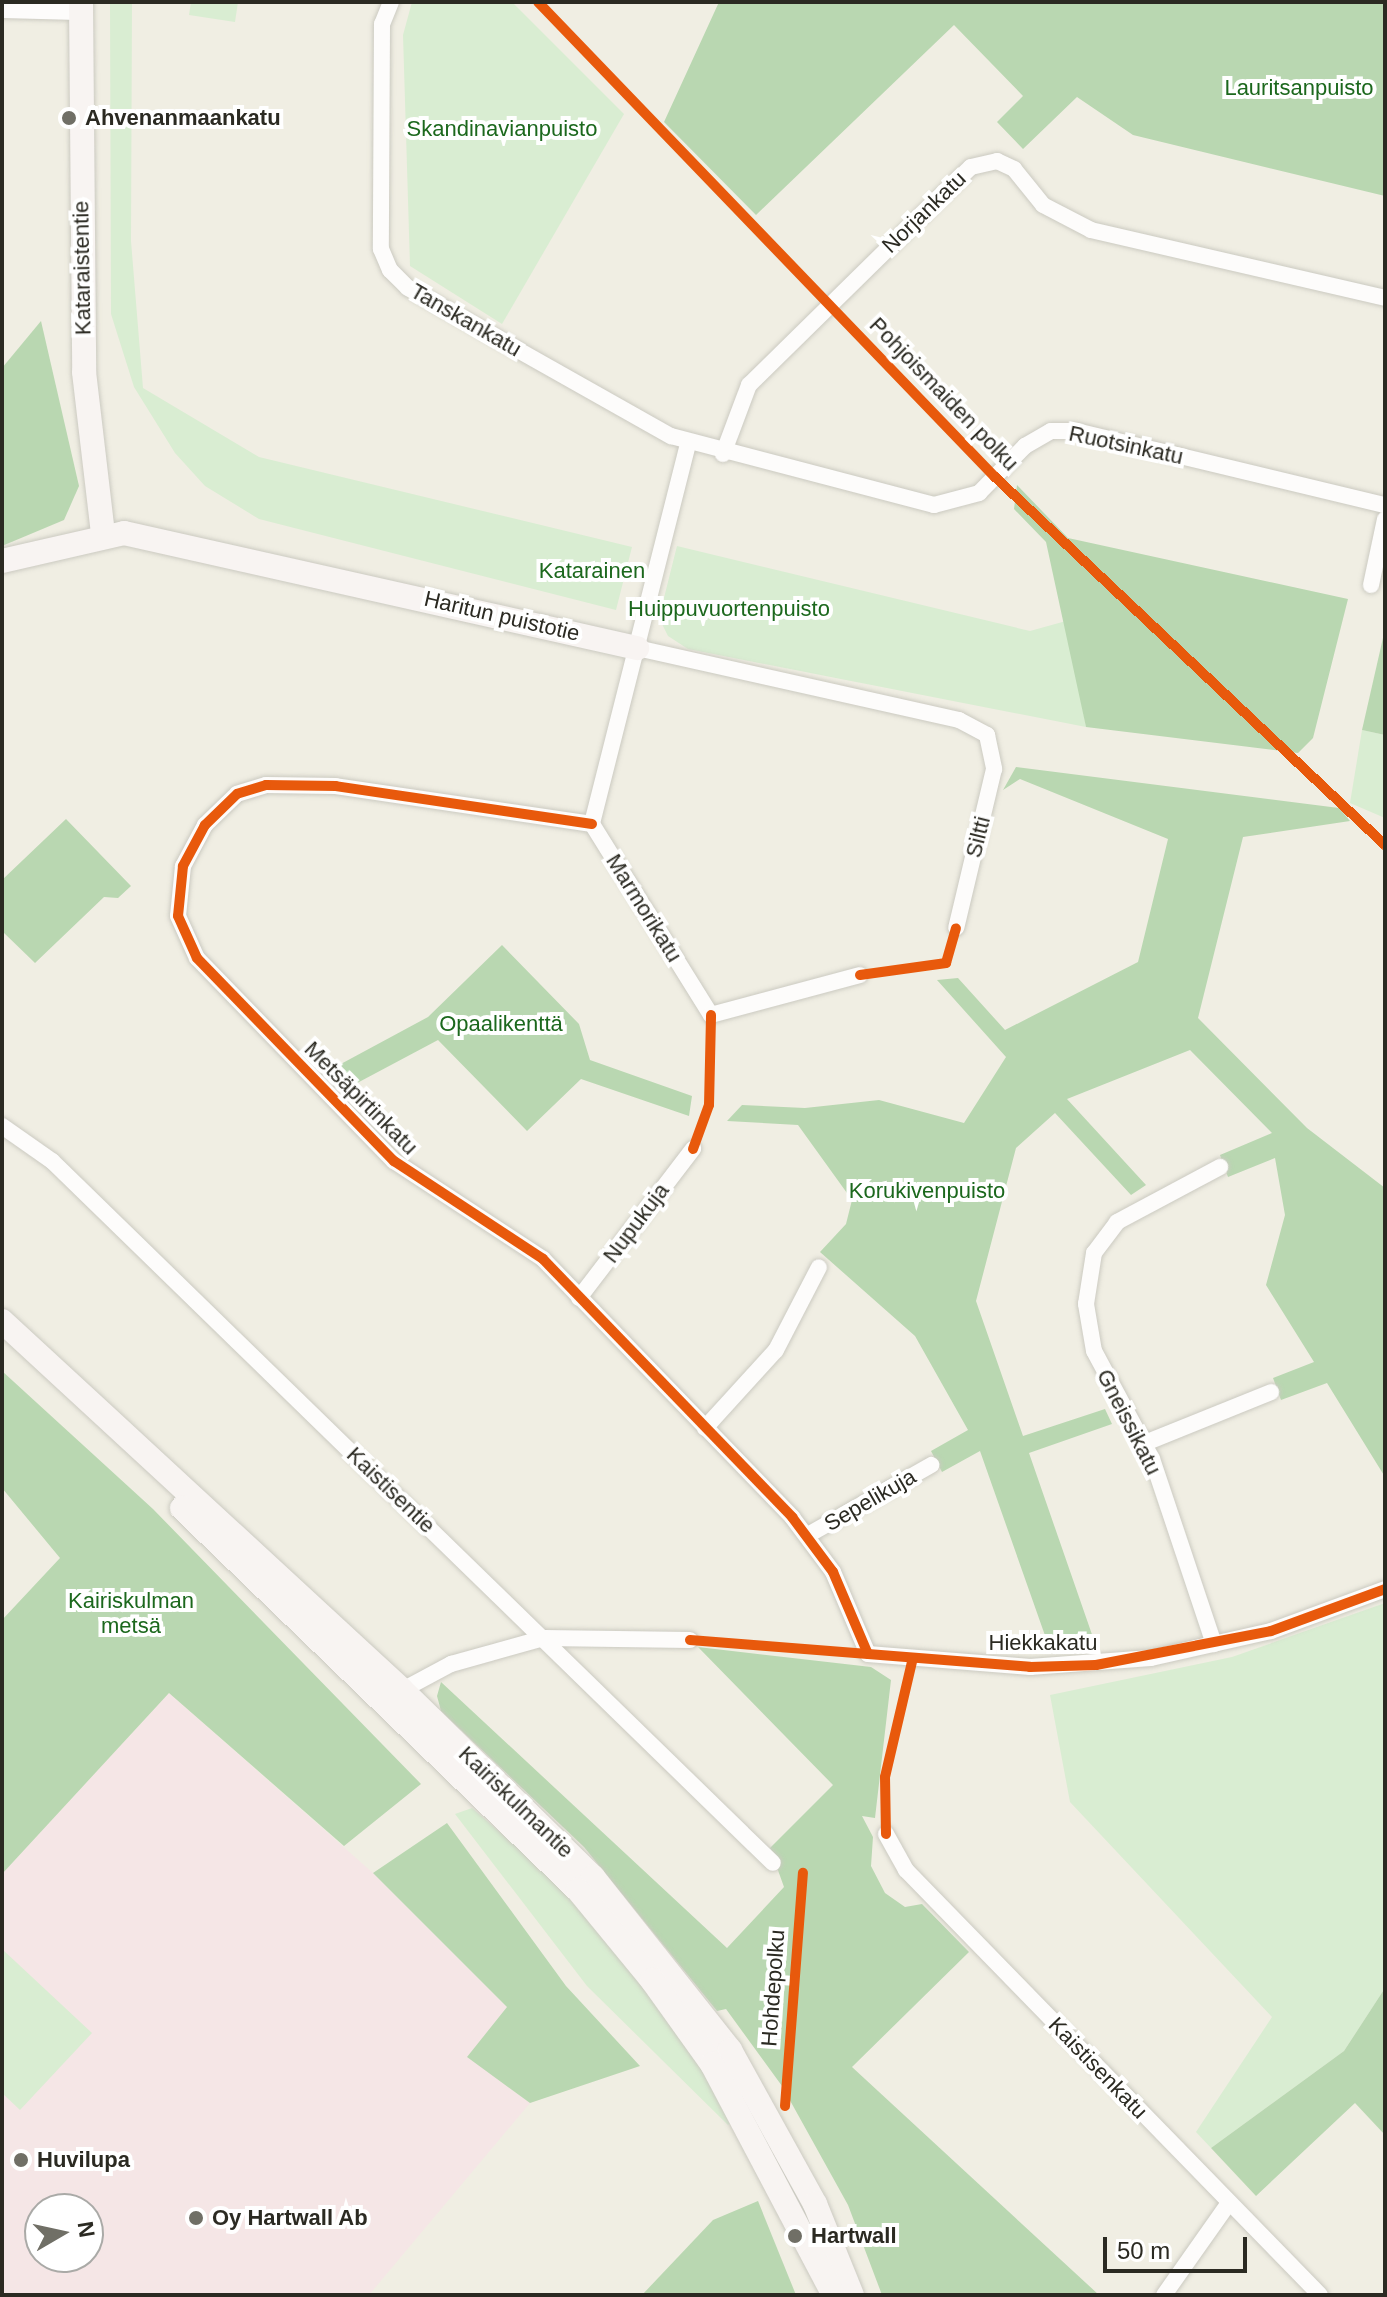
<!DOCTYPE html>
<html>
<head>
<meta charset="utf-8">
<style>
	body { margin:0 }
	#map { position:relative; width:1387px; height:2297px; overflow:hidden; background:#f0eee3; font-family:Arial,sans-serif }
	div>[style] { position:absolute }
	.industrial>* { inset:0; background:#f5e6e6 }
	.green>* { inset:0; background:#d9edd2 }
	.forest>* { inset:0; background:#b9d7b1 }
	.roads { filter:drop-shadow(0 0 2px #cbcac1) drop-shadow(0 0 2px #cbcac1) }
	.street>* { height:16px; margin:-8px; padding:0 8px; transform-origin:8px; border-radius:8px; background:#fdfcfb }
	.secondary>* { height:24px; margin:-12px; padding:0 12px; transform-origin:12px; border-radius:12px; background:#f8f4f2 }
	.cycleway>* { height:10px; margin:-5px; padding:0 5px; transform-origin:5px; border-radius:5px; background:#e8590c }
	.dots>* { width:22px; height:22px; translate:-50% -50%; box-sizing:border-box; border:4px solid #fff; border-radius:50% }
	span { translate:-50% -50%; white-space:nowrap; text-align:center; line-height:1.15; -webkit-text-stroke:8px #fff; paint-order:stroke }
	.park-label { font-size:22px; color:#1c681d }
	.poi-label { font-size:22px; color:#2b2a22; font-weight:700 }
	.left { translate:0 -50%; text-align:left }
	.street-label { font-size:22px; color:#2b2a22 }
	.frame { position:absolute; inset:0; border:4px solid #2b2a22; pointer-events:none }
	.north { position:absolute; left:24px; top:2193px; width:80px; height:80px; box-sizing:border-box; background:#fff; border:2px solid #aaaaa7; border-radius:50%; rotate:81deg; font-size:22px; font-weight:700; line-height:32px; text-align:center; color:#2b2a22 }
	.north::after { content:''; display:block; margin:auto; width:28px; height:36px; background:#706f66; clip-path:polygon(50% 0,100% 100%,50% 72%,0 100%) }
	.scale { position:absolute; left:1103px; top:2237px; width:144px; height:36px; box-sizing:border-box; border:4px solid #2b2a22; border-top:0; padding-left:10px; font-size:24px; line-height:28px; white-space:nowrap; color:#2b2a22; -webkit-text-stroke:6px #fff; paint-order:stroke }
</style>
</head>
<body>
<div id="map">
	<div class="industrial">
		<div style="clip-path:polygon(evenodd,169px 1693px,373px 1873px,508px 2008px,468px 2057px,530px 2103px,369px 2295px,2px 2295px,2px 1874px,169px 1693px,40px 2209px,88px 2209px,88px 2257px,40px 2257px,40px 2209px)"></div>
	</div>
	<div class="green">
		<div style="clip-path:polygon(110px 2px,132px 2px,131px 241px,143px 388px,259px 457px,632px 547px,616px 610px,259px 519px,205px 486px,175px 453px,134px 387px,111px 314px)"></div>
		<div style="clip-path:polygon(191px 2px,238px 2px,235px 22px,189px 15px)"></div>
		<div style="clip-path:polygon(412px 2px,512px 2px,624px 114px,502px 324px,410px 266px,403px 35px)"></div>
		<div style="clip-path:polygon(677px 546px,1030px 631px,1066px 621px,1086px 727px,688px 649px,668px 636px,659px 618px)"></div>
		<div style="clip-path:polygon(1362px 730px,1385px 735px,1385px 818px,1350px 803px)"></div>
		<div style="clip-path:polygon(1385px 1603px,1385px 1988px,1344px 2051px,1211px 2148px,1196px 2132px,1272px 2017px,1070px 1802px,1050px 1695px,1232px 1657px)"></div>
		<div style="clip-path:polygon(472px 1808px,547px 1873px,656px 1998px,735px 2118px,728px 2125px,587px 1986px,455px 1814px)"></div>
		<div style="clip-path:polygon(2px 1949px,92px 2033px,20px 2110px,2px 2093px)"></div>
	</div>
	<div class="forest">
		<div style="clip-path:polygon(719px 2px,1385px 2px,1385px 196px,1133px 135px,1077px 97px,1023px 149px,997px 122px,1023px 96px,954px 25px,756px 215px,664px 122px)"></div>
		<div style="clip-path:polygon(41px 321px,79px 486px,64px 520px,2px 546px,2px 368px)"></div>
		<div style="clip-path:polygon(1017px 485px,1068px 538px,1348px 599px,1313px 738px,1298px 753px,1086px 727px,1046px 542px,1014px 509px)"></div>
		<div style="clip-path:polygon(1385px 629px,1385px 735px,1362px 730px)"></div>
		<div style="clip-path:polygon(1016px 767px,1339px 808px,1350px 821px,1243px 837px,1198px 1018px,1307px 1128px,1385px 1188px,1385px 1477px,1327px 1383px,1281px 1400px,1273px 1378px,1314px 1362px,1266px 1285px,1285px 1215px,1275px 1158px,1228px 1177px,1220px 1155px,1272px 1133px,1190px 1050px,1067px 1099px,1146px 1185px,1131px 1195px,1055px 1113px,1016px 1148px,976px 1301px,1023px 1436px,1105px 1409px,1112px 1424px,1029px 1453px,1096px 1646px,1042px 1652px,1048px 1644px,980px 1451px,942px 1472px,931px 1451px,968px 1430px,915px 1336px,820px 1252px,846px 1224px,852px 1200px,798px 1125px,727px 1121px,742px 1105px,805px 1108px,879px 1100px,964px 1123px,1006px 1057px,937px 980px,958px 978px,1005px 1030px,1138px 962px,1168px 839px,1020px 779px,1003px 790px)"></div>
		<div style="clip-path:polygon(66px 819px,131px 886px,118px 898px,104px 897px,35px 963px,2px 931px,2px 880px)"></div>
		<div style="clip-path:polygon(502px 945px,579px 1024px,590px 1060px,692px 1096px,689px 1116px,581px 1079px,527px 1131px,438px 1040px,344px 1090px,326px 1072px,428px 1017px)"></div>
		<div style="clip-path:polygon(2px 1371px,153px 1509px,421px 1784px,344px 1846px,169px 1693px,2px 1874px,2px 1620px,60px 1558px,2px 1488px)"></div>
		<div style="clip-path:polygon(698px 1647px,871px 1667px,891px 1680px,875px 1818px,862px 1816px,873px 1837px,871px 1866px,885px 1893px,905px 1907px,922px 1904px,969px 1952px,852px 2067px,1099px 2295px,882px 2295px,848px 2205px,782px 2086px,726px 2009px,717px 2011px,584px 1847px,441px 1711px,437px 1696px,441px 1682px,727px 1948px,784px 1887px,770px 1848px,833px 1785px)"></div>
		<div style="clip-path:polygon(447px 1823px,566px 1986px,640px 2066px,530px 2103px,467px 2057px,507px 2007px,373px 1873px)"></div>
		<div style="clip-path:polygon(1385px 1988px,1385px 2135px,1355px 2103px,1256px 2196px,1211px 2148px,1344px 2051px)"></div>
		<div style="clip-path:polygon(758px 2201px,796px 2295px,642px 2295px,713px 2220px)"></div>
	</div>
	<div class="roads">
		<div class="street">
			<div style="left:391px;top:2px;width:24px;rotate:112deg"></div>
			<div style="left:382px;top:24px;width:225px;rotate:90.3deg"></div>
			<div style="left:381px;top:249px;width:23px;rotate:67deg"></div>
			<div style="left:390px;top:270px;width:25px;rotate:45deg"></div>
			<div style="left:408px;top:288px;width:302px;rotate:29.4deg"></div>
			<div style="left:671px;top:436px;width:272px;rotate:14.7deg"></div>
			<div style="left:934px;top:505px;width:47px;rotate:-14.9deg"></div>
			<div style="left:979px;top:493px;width:66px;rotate:-45.6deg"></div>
			<div style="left:1025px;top:446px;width:30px;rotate:-30deg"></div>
			<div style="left:1051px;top:431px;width:25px"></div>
			<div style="left:1076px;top:431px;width:318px;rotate:13.5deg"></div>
			<div style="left:2px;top:10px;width:77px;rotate:1.5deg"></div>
			<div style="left:688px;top:444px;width:392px;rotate:104.2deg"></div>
			<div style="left:592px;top:824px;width:225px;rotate:58.1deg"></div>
			<div style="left:711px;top:1015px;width:154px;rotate:-15deg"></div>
			<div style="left:723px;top:454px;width:74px;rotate:-69.4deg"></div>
			<div style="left:749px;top:385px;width:311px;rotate:-44.5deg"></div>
			<div style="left:971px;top:167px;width:27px;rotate:-13deg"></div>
			<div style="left:997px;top:161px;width:19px;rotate:25deg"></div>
			<div style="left:1014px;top:169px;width:46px;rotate:51.1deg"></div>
			<div style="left:1043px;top:205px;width:54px;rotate:27.5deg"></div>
			<div style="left:1091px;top:230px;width:302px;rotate:13deg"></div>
			<div style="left:1371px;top:585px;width:67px;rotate:-78deg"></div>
			<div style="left:637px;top:648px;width:330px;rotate:12.6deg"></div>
			<div style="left:959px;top:720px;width:32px;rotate:28deg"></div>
			<div style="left:987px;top:735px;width:35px;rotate:78deg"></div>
			<div style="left:994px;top:769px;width:163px;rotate:103.4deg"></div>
			<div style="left:592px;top:824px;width:259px;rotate:-171.6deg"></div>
			<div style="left:336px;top:786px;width:70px;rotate:-179.2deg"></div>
			<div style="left:266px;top:785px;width:30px;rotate:163deg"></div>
			<div style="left:237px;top:794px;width:45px;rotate:135.9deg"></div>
			<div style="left:205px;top:825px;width:47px;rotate:118.2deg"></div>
			<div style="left:183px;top:866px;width:50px;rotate:95.7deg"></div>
			<div style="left:178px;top:916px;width:46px;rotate:65.7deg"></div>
			<div style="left:197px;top:958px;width:283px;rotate:45.9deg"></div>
			<div style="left:394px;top:1161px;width:178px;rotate:33.3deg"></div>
			<div style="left:543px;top:1259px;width:359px;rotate:46deg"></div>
			<div style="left:792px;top:1517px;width:69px;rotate:53.3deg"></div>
			<div style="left:833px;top:1572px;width:89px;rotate:66.9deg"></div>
			<div style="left:868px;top:1654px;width:163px;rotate:4.6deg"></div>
			<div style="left:1030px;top:1667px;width:121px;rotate:-4.3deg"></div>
			<div style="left:1151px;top:1658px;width:123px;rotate:-12.7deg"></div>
			<div style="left:1271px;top:1631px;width:121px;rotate:-20.2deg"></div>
			<div style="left:2px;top:1126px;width:61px;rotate:35deg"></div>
			<div style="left:52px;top:1161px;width:1006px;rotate:44.24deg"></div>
			<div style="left:579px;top:1298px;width:188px;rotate:-52.6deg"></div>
			<div style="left:705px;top:1428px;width:105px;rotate:-47.7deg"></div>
			<div style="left:776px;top:1350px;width:93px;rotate:-62.6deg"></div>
			<div style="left:1145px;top:1443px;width:136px;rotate:-22deg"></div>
			<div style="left:808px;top:1535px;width:142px;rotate:-29.6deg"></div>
			<div style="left:1214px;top:1644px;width:195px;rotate:-108.5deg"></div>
			<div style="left:1152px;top:1459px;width:123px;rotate:-118.2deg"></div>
			<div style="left:1094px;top:1351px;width:48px;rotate:-99.7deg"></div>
			<div style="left:1086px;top:1304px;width:52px;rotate:-81.1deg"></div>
			<div style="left:1094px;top:1253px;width:39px;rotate:-53deg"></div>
			<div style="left:1117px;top:1222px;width:117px;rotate:-28.1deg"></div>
			<div style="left:395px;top:1694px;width:64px;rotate:-28.2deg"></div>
			<div style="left:451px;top:1664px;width:97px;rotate:-15.6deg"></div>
			<div style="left:544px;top:1638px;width:146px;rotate:0.8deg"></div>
			<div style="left:886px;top:1834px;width:41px;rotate:60.9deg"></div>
			<div style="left:906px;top:1870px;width:593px;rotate:45.75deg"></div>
			<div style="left:1164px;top:2295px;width:113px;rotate:-54.8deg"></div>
		</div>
		<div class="secondary">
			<div style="left:81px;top:2px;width:370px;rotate:89.5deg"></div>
			<div style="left:84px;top:372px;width:162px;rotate:83.3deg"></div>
			<div style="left:2px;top:561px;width:125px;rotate:-12.9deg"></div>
			<div style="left:124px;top:533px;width:526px;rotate:12.64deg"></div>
			<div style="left:2px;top:1321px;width:543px;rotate:42.69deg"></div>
			<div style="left:401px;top:1689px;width:269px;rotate:44.4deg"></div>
			<div style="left:593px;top:1877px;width:221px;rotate:51.6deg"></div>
			<div style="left:730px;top:2050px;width:176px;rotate:61.1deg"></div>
			<div style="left:815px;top:2204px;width:98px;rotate:67.9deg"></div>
			<div style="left:182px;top:1508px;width:550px;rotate:43.97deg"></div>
			<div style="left:578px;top:1890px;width:117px;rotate:50.6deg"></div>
			<div style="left:652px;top:1980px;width:103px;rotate:54.5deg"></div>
			<div style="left:712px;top:2064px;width:261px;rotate:62.2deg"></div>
		</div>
	</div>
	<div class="cycleway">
		<div style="left:538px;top:2px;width:659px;rotate:46.11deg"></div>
		<div style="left:995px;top:477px;width:536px;rotate:43.34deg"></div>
		<div style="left:592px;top:824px;width:259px;rotate:-171.6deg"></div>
		<div style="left:336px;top:786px;width:70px;rotate:-179.2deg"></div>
		<div style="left:266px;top:785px;width:30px;rotate:163deg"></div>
		<div style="left:237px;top:794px;width:45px;rotate:135.9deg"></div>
		<div style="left:205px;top:825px;width:47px;rotate:118.2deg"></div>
		<div style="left:183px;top:866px;width:50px;rotate:95.7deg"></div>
		<div style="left:178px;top:916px;width:46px;rotate:65.7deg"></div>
		<div style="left:197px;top:958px;width:283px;rotate:45.9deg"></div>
		<div style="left:394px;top:1161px;width:178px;rotate:33.3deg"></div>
		<div style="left:543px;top:1259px;width:359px;rotate:46deg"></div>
		<div style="left:792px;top:1517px;width:69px;rotate:53.3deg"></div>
		<div style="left:833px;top:1572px;width:89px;rotate:66.9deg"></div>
		<div style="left:860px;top:975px;width:87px;rotate:-7.9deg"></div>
		<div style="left:946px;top:963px;width:36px;rotate:-74deg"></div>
		<div style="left:693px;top:1149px;width:47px;rotate:-70deg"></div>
		<div style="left:709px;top:1105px;width:90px;rotate:-88.7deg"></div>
		<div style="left:690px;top:1640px;width:341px;rotate:4.5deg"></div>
		<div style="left:1030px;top:1667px;width:66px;rotate:-1.7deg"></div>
		<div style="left:1096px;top:1665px;width:178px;rotate:-11deg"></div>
		<div style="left:1271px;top:1631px;width:121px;rotate:-20.2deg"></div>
		<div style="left:886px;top:1834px;width:57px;rotate:-91deg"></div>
		<div style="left:885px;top:1777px;width:122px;rotate:-76.8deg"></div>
		<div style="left:785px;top:2106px;width:234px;rotate:-85.6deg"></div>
	</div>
	<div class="dots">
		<div style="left:69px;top:118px;background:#706f66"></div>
		<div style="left:21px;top:2160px;background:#706f66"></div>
		<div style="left:196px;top:2218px;background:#706f66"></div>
		<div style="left:795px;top:2236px;background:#706f66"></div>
	</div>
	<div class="park-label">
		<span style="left:1299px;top:88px">Lauritsanpuisto</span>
		<span style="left:502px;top:129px">Skandinavianpuisto</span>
		<span style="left:592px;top:571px">Katarainen</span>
		<span style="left:729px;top:609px">Huippuvuortenpuisto</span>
		<span style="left:501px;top:1024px">Opaalikenttä</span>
		<span style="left:927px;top:1191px">Korukivenpuisto</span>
		<span style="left:131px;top:1613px">Kairiskulman<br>metsä</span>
	</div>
	<div class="poi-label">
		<span class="left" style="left:85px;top:118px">Ahvenanmaankatu</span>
		<span class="left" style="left:37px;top:2160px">Huvilupa</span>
		<span class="left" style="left:212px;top:2218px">Oy Hartwall Ab</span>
		<span class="left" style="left:811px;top:2236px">Hartwall</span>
	</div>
	<div class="street-label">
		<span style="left:924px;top:212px;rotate:-44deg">Norjankatu</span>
		<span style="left:82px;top:268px;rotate:-91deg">Kataraistentie</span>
		<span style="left:466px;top:320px;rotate:30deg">Tanskankatu</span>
		<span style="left:944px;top:394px;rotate:46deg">Pohjoismaiden polku</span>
		<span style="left:1126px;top:445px;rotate:12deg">Ruotsinkatu</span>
		<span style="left:502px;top:616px;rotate:13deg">Haritun puistotie</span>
		<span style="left:978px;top:837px;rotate:-76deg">Siltti</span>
		<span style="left:644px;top:908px;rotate:58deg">Marmorikatu</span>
		<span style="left:361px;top:1098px;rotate:45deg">Metsäpirtinkatu</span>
		<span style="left:636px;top:1223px;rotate:-53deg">Nupukuja</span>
		<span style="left:1129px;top:1422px;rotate:63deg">Gneissikatu</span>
		<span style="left:391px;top:1490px;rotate:44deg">Kaistisentie</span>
		<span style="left:870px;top:1500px;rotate:-30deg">Sepelikuja</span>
		<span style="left:1043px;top:1643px">Hiekkakatu</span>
		<span style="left:516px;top:1802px;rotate:44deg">Kairiskulmantie</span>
		<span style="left:773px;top:1988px;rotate:-86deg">Hohdepolku</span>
		<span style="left:1098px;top:2068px;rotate:46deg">Kaistisenkatu</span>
	</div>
	<div class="frame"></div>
	<div class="north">N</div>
	<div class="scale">50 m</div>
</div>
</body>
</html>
